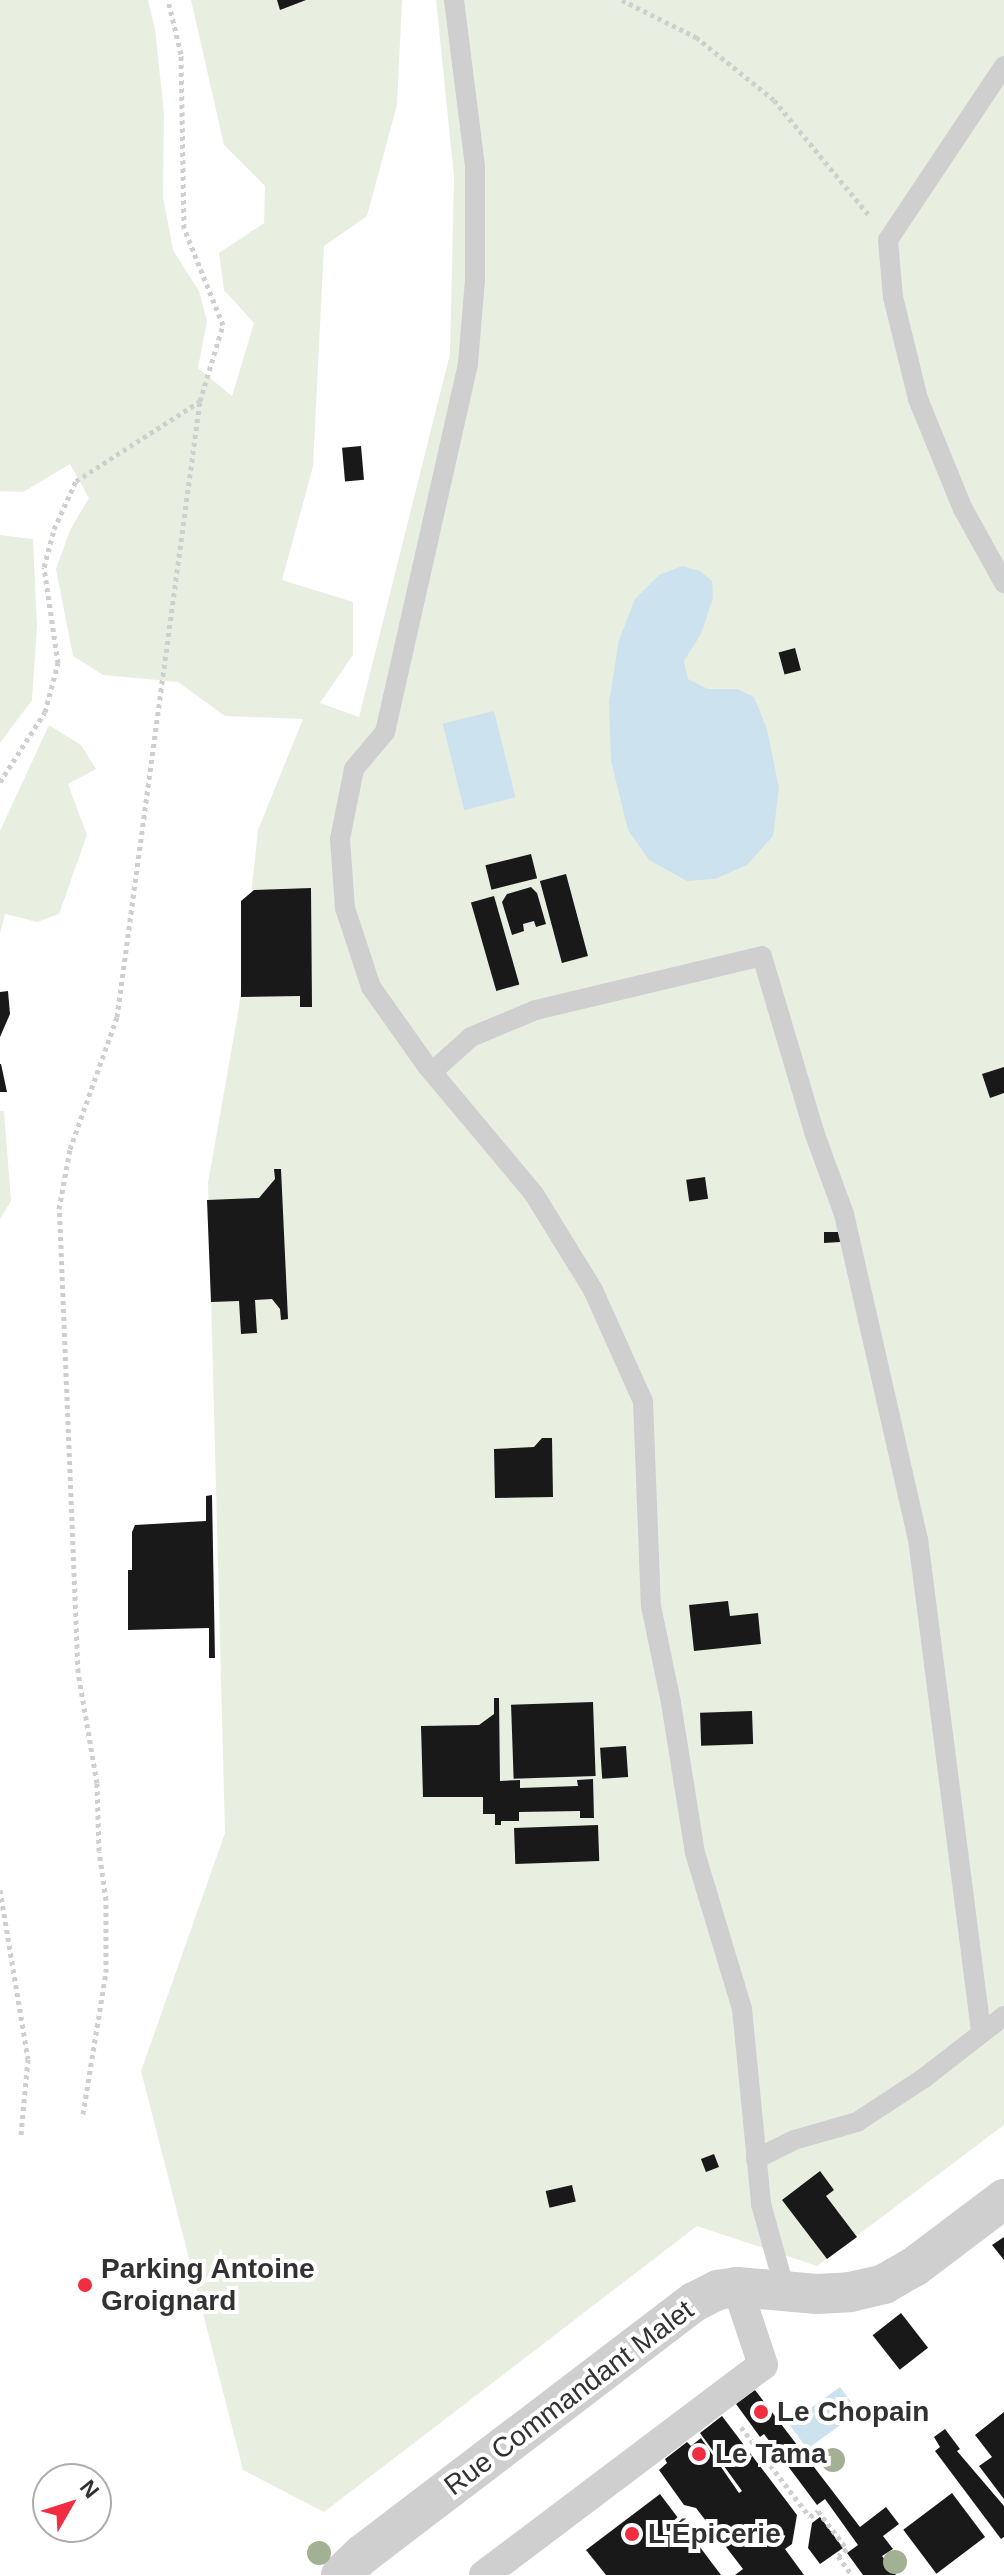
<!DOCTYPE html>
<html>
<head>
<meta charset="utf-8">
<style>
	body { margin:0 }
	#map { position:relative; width:1004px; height:2575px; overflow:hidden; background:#fff; font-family:Helvetica,sans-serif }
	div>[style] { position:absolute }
	.green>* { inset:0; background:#e9efe0 }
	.water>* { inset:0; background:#cce2ef; transform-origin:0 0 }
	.building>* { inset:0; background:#191919; transform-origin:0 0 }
	.path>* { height:5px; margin-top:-2.5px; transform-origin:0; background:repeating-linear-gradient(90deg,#cfcfcf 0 4px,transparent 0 8px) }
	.service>* { height:20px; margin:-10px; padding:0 10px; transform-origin:10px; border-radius:10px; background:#cfcfcf }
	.pedestrian>* { height:30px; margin:-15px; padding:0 15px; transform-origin:15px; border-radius:15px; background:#cfcfcf }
	.minor>* { height:40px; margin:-20px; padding:0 20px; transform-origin:20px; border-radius:20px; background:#cfcfcf }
	.trees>* { width:24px; height:24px; margin:-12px; border-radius:50%; background:#a2b194 }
	.dots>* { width:22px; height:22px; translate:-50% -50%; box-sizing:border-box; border:4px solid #fff; border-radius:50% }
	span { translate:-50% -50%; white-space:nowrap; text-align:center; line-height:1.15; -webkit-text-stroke:8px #fff; paint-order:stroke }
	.poi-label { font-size:28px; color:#323232; font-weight:700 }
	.left { translate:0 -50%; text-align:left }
	.street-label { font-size:28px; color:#323232 }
	.north { position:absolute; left:32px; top:2463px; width:80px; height:80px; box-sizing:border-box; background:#fff; border:2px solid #adadad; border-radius:50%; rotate:51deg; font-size:22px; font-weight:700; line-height:32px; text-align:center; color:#323232 }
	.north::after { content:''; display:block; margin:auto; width:28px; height:36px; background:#f02e40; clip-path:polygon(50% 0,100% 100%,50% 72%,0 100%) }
</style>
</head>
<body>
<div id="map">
	<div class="green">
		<div style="clip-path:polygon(0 0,148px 0,155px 29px,164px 113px,163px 197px,173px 250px,199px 291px,207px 321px,198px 368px,232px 396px,254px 323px,224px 290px,219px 253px,264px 223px,265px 186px,224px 145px,191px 0,402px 0,397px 105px,367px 216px,324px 246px,313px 467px,282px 580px,353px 602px,353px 655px,320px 703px,359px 717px,450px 354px,454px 177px,436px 0,1004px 0,1004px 2125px,817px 2266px,697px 2226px,324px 2512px,243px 2470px,141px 2071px,225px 1833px,208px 1183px,239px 1007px,258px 830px,303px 719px,225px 716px,178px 682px,103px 675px,73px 656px,56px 569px,70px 530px,89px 498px,70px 464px,23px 492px,0 491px)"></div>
		<div style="clip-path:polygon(0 535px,33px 539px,37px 626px,32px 700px,0 743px)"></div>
		<div style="clip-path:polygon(49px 725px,81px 745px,96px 769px,68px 784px,87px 835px,59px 914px,37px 922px,5px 914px,0 934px,0 831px)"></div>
		<div style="clip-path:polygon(0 1111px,4px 1111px,11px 1201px,0 1219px)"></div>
	</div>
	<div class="water">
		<div style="clip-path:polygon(682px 566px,700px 571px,712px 581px,713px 598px,701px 634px,684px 661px,688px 679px,708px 689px,738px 689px,754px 697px,767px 729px,779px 788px,773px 836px,747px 865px,715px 879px,687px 881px,649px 860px,628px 830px,611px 761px,609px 702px,619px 640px,635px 599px,659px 575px)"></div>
		<div style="left:494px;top:711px;width:89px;height:53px;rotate:76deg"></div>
		<div style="left:840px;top:2387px;width:31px;height:63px;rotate:54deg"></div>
	</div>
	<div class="building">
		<div style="clip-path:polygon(277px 0,306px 0,280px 10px)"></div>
		<div style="left:361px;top:446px;width:34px;height:19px;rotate:85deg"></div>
		<div style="left:795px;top:648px;width:23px;height:17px;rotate:75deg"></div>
		<div style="left:531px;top:854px;width:25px;height:47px;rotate:76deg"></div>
		<div style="left:566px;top:874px;width:85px;height:27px;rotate:75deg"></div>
		<div style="clip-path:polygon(531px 887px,537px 893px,546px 924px,536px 927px,534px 921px,523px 924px,524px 931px,512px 935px,502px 902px,507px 894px)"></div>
		<div style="clip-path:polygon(311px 888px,312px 1007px,300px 1007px,300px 996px,241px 997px,241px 901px,254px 890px)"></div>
		<div style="left:494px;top:896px;width:92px;height:24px;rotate:74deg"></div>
		<div style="clip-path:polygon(8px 991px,10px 1014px,0 1037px,0 992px)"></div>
		<div style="clip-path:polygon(0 1064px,1px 1064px,7px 1092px,0 1092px)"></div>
		<div style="clip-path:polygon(1004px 1067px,1004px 1093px,990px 1098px,982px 1074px)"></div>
		<div style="clip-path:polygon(274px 1169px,281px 1169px,288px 1319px,281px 1320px,280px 1309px,272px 1299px,255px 1300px,257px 1333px,241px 1334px,239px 1301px,211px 1302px,207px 1200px,259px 1198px,275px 1179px)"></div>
		<div style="left:705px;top:1177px;width:22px;height:19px;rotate:82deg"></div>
		<div style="clip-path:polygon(824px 1232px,841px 1232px,840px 1242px,824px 1243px)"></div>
		<div style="clip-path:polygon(542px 1438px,552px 1438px,553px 1497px,495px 1498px,494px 1449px,534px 1447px)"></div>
		<div style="clip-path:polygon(212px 1495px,215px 1658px,209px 1658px,209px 1628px,128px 1630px,128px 1570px,132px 1570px,132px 1532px,135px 1525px,206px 1521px,206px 1496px)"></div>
		<div style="clip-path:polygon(728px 1601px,730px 1616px,758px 1613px,761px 1644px,694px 1651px,689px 1605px)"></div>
		<div style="clip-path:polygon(494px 1698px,499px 1698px,500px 1781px,520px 1780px,520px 1788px,578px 1786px,577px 1780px,593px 1779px,594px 1818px,580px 1818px,580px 1811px,519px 1812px,519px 1821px,501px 1821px,501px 1825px,495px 1825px,495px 1814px,483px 1814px,483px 1797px,423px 1797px,421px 1726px,479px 1725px,494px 1714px)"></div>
		<div style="left:593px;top:1702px;width:74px;height:82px;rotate:88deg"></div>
		<div style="left:752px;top:1711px;width:33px;height:52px;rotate:88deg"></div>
		<div style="left:626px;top:1746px;width:31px;height:26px;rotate:86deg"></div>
		<div style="left:598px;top:1825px;width:36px;height:84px;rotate:88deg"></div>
		<div style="left:714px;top:2154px;width:14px;height:14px;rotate:69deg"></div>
		<div style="clip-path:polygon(820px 2171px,834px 2190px,826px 2196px,857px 2237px,827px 2259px,782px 2200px)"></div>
		<div style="left:572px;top:2185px;width:17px;height:27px;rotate:77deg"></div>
		<div style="clip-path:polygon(1004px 2237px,1004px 2260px,992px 2245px)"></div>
		<div style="left:901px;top:2313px;width:44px;height:36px;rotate:52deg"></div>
		<div style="clip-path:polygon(755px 2390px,860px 2527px,886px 2507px,899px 2524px,883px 2536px,893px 2549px,882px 2556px,896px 2575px,863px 2575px,847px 2553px,858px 2545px,825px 2499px,817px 2505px,764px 2434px,760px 2437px,736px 2404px)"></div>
		<div style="clip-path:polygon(1004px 2412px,1004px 2499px,979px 2466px,992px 2457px,975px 2435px)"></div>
		<div style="clip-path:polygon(722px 2416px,797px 2515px,792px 2544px,785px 2549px,804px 2575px,735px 2575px,743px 2569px,696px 2508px,684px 2505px,659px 2470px,667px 2463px,665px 2459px,687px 2442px,691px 2446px,701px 2438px,739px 2493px,742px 2491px,700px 2433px)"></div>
		<div style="clip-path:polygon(945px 2429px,960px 2449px,957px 2451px,1004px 2506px,1004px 2537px,1001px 2539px,935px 2451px,940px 2447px,934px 2437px)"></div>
		<div style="left:952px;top:2493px;width:55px;height:61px;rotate:53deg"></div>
		<div style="clip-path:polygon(660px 2494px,721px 2575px,606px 2575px,586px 2550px)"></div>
		<div style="clip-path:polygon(820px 2517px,843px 2548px,820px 2564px,808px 2548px,812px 2523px)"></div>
	</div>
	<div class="path">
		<div style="left:622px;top:0;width:83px;rotate:26.6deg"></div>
		<div style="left:696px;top:37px;width:100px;rotate:38.9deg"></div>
		<div style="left:774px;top:100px;width:148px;rotate:50.5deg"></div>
		<div style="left:0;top:782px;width:83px;rotate:-57.3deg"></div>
		<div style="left:45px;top:712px;width:51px;rotate:-75.1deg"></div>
		<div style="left:58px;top:663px;width:97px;rotate:-98.3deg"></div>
		<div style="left:44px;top:567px;width:39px;rotate:-75deg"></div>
		<div style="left:54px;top:529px;width:53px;rotate:-65.4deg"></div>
		<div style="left:76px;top:481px;width:148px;rotate:-32.8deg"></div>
		<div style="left:0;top:1890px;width:171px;rotate:80.6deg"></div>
		<div style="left:28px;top:2059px;width:76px;rotate:95.3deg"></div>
		<div style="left:83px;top:2114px;width:144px;rotate:-80.8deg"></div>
		<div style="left:106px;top:1972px;width:72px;rotate:-90deg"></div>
		<div style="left:106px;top:1900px;width:49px;rotate:-98.1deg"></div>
		<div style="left:99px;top:1851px;width:68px;rotate:-91.7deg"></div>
		<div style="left:97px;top:1783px;width:113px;rotate:-99.7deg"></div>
		<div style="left:78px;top:1672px;width:463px;rotate:-92.3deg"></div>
		<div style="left:59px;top:1209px;width:61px;rotate:-79.6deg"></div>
		<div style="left:70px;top:1149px;width:140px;rotate:-70.4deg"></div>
		<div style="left:117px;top:1017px;width:622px;rotate:-82.33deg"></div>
		<div style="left:200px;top:401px;width:79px;rotate:-73.2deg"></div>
		<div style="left:223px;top:325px;width:105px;rotate:-111.9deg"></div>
		<div style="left:184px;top:228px;width:174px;rotate:-91deg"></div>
		<div style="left:181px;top:54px;width:56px;rotate:-103.5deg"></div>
		<div style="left:741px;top:2427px;width:113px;rotate:52.5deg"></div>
		<div style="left:810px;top:2517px;width:10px;rotate:-37deg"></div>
		<div style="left:818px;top:2511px;width:48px;rotate:52.7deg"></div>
		<div style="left:847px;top:2549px;width:11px;rotate:142deg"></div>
		<div style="left:838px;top:2556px;width:24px;rotate:54deg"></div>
	</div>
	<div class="service">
		<div style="left:454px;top:0;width:168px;rotate:82.8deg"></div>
		<div style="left:475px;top:167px;width:113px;rotate:90deg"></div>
		<div style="left:475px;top:280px;width:84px;rotate:94.8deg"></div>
		<div style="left:468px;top:364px;width:377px;rotate:102.7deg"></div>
		<div style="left:385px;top:732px;width:48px;rotate:130deg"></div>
		<div style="left:354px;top:769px;width:71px;rotate:101.3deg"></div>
		<div style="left:340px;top:839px;width:69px;rotate:85.9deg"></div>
		<div style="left:345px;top:908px;width:83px;rotate:71.8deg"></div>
		<div style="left:371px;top:987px;width:97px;rotate:54.7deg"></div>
		<div style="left:427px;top:1066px;width:167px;rotate:50.1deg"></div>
		<div style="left:534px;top:1194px;width:113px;rotate:58.4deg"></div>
		<div style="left:593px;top:1290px;width:122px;rotate:65.8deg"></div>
		<div style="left:643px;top:1401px;width:205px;rotate:87.8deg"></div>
		<div style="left:651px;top:1606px;width:99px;rotate:78.3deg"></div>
		<div style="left:671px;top:1703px;width:152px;rotate:80.9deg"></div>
		<div style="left:695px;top:1853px;width:163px;rotate:73.2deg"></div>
		<div style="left:742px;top:2009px;width:196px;rotate:84.4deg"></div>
		<div style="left:761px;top:2204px;width:89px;rotate:74.4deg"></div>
		<div style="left:1004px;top:66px;width:209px;rotate:123.7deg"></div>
		<div style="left:888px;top:240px;width:57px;rotate:85deg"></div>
		<div style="left:893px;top:297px;width:105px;rotate:76.2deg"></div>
		<div style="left:918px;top:399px;width:119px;rotate:67.8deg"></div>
		<div style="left:963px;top:509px;width:85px;rotate:61deg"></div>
		<div style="left:432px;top:1072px;width:52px;rotate:-41.9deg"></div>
		<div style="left:471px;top:1037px;width:70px;rotate:-22.6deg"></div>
		<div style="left:536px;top:1010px;width:232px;rotate:-13.4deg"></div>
		<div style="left:762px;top:956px;width:184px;rotate:73.5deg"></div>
		<div style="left:814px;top:1132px;width:87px;rotate:69.9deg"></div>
		<div style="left:844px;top:1214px;width:333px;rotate:77.2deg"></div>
		<div style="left:918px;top:1539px;width:498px;rotate:82.7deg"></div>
		<div style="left:756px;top:2159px;width:42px;rotate:-26.6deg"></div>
		<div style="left:794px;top:2140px;width:66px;rotate:-15.9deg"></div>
		<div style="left:857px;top:2122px;width:80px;rotate:-33.3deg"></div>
		<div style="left:924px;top:2078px;width:101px;rotate:-37.8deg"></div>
	</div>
	<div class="pedestrian">
		<div style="left:484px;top:2575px;width:349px;rotate:-37deg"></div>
		<div style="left:763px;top:2365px;width:82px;rotate:-108.4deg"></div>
	</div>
	<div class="minor">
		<div style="left:341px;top:2575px;width:30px;rotate:-44deg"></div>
		<div style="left:363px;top:2554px;width:416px;rotate:-37.3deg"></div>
		<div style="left:694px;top:2302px;width:27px;rotate:-27deg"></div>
		<div style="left:718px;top:2290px;width:19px;rotate:-9deg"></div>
		<div style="left:737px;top:2287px;width:80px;rotate:5deg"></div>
		<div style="left:817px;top:2294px;width:33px;rotate:-3deg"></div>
		<div style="left:850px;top:2292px;width:35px;rotate:-13deg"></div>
		<div style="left:884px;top:2284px;width:34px;rotate:-30deg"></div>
		<div style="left:914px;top:2267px;width:113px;rotate:-37.1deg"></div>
	</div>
	<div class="trees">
		<div style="left:833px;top:2460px"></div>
		<div style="left:319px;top:2553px"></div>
		<div style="left:895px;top:2562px"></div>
	</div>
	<div class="dots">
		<div style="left:85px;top:2285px;background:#f02e40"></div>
		<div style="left:761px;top:2412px;background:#f02e40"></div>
		<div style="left:699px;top:2454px;background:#f02e40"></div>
		<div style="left:632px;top:2534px;background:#f02e40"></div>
	</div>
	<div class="poi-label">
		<span class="left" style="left:101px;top:2285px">Parking Antoine<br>Groignard</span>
		<span class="left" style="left:777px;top:2412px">Le Chopain</span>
		<span class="left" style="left:715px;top:2454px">Le Tama</span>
		<span class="left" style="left:648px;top:2534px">L'Épicerie</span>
	</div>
	<div class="street-label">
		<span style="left:569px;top:2398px;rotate:-37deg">Rue Commandant Malet</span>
	</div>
	<div class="north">N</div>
</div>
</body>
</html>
